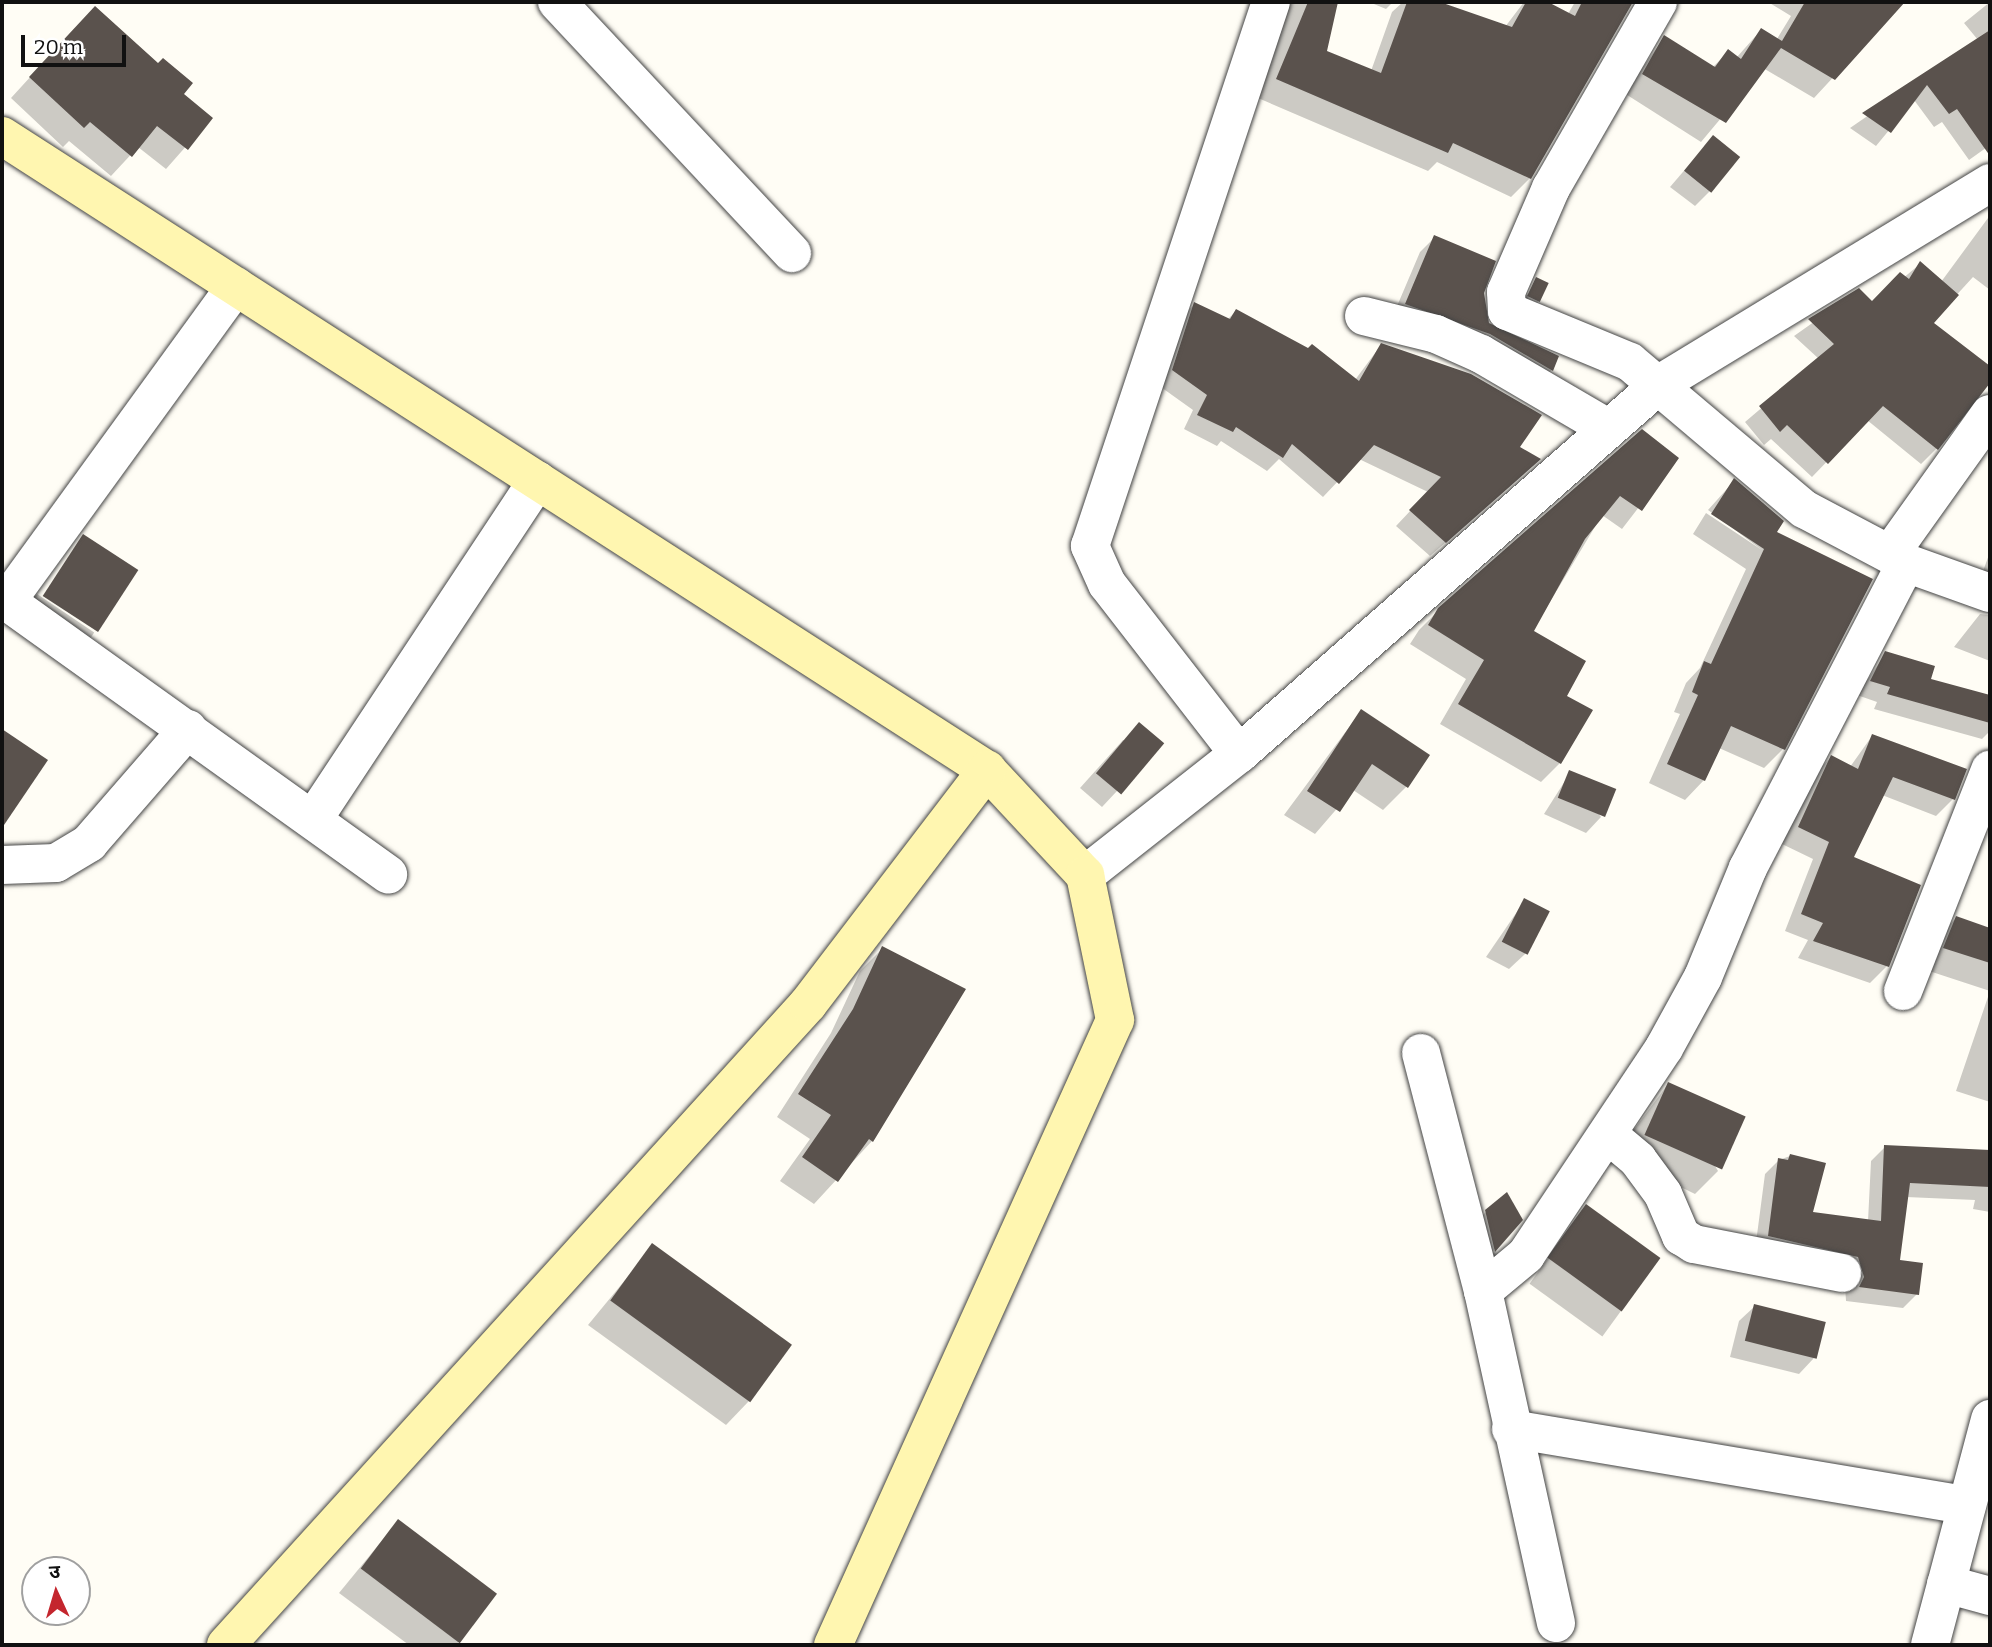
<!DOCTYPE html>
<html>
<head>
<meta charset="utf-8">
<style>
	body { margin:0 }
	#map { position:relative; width:1992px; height:1647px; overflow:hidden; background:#fffdf5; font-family:Bitter,"Noto Sans Devanagari",serif }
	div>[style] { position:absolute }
	.shadow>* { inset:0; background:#0003; transform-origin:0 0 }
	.building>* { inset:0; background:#5a524d; transform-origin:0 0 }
	.roads { filter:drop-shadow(0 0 2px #444) drop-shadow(0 0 2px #444) }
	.street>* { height:38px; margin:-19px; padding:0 19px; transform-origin:19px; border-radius:19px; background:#fff }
	.secondary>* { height:38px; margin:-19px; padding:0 19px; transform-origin:19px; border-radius:19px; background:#fff6b0 }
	span { translate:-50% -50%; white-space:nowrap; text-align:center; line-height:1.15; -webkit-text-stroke:7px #fff; paint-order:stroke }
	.frame { position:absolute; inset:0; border:4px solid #111; pointer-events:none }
	.north { position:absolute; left:21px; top:1556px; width:70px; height:70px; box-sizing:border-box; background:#fff; border:2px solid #a0a0a0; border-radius:50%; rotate:356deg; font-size:19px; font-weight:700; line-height:28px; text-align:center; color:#111 }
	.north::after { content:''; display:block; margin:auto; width:24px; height:32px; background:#c4262e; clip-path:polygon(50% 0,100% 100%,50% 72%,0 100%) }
	.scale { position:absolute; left:21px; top:35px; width:105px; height:32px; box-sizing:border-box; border:4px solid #111; border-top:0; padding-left:9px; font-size:21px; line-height:24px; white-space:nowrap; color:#111; -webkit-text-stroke:5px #fff; paint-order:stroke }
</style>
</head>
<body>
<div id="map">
	<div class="shadow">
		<div style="clip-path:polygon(1291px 2px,1336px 2px,1325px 52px,1371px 71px,1392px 12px,1403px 2px,1434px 2px,1505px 27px,1524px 2px,1545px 2px,1568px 14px,1575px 2px,1631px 2px,1530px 178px,1511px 197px,1437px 162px,1428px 171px,1258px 98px)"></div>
		<div style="clip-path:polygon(1369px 2px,1393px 2px,1386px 9px)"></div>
		<div style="clip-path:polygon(1768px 2px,1903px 2px,1814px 98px,1763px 68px,1701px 142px,1624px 93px,1664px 38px,1713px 67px,1729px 51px,1737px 57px,1761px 30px,1777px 39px,1791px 16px)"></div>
		<div style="clip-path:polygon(1990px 2px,1990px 145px,1969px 160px,1942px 122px,1934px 127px,1914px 100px,1876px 146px,1850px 128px,1978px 40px,1964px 23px)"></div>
		<div style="clip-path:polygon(75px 28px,211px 118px,166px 169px,138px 147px,111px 176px,69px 141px,63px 147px,11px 98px)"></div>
		<div style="clip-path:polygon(1713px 137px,1710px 191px,1695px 206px,1670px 187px)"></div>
		<div style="clip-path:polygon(1988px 218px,1990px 290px,1973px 277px,1931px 323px,1990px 368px,1990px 380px,1936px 449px,1921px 464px,1867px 420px,1812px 477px,1771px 439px,1764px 445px,1745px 422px,1819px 359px,1794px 336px,1859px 290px,1872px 304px,1920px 264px,1941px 282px)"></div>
		<div style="clip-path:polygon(1435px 237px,1482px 292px,1488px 325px,1552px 370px,1537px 384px,1392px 318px,1420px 252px)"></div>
		<div style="clip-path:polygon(1537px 279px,1540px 300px,1532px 308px,1522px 304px)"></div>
		<div style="clip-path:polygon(1195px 304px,1227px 320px,1236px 311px,1355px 380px,1381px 345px,1518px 448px,1524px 474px,1430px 556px,1396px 526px,1428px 492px,1359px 459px,1323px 497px,1279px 459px,1267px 471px,1221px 441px,1217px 446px,1184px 429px,1193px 410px,1158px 385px,1180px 318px)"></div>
		<div style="clip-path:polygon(1676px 459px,1622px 529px,1602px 515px,1532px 632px,1564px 697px,1560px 763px,1541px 782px,1440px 724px,1466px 679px,1410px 644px,1419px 630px,1439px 610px)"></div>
		<div style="clip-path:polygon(1734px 481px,1774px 532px,1783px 749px,1764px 768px,1719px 748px,1704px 780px,1685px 800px,1649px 783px,1680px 714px,1674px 712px,1686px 683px,1700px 668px,1746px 569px,1693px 534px,1706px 513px,1762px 550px,1708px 510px)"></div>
		<div style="left:83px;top:536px;width:64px;height:70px;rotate:33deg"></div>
		<div style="clip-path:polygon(1990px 552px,1990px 661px,1954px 647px,1980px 614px,1989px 615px,1986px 601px,1975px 593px)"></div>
		<div style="left:37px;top:594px;width:69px;height:20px;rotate:34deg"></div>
		<div style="clip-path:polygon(1886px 653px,1928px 680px,1990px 697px,1990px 731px,1982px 739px,1874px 709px,1877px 702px,1857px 695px)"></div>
		<div style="clip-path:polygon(1361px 711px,1407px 786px,1383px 810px,1353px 790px,1315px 834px,1284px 815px)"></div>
		<div style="clip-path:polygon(1872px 736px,1953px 799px,1936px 816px,1882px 795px,1851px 858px,1887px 966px,1870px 983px,1798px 958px,1808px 940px,1785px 931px,1813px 859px,1782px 844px,1815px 774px,1831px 757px,1850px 767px)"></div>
		<div style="clip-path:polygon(1123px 740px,1161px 744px,1102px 807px,1080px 788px)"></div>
		<div style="clip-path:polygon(1570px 773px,1601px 817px,1586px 833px,1544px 814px)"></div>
		<div style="clip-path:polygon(1525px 900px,1525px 954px,1509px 969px,1486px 957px)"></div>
		<div style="clip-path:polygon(1956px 918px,1990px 929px,1990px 1102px,1956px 1091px,1990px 991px,1923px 969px,1935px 940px)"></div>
		<div style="clip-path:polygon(883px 948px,872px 1141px,814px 1204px,780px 1181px,810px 1139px,777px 1117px,831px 1033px,860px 971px)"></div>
		<div style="clip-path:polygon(1668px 1084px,1718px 1171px,1695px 1194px,1615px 1155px)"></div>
		<div style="clip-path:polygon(1885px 1147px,1990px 1157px,1990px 1212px,1973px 1209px,1975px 1200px,1906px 1197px,1898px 1262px,1917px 1294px,1903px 1308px,1846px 1301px,1844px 1270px,1755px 1250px,1765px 1174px,1779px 1160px,1790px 1156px,1810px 1214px,1868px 1221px,1871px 1161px)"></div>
		<div style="left:1586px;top:1206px;width:90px;height:96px;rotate:36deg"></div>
		<div style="clip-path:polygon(1486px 1212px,1521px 1220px,1480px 1265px,1470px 1227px)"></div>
		<div style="clip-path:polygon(653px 1246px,749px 1401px,726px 1425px,588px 1325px)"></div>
		<div style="clip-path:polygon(1755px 1306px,1814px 1358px,1799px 1374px,1730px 1357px,1739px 1321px)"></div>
		<div style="clip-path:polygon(398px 1521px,459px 1642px,455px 1645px,409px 1645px,339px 1593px)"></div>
	</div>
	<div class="building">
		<div style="clip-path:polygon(1308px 2px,1338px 2px,1327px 51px,1381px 73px,1407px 2px,1440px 2px,1512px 27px,1526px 2px,1548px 2px,1575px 16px,1582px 2px,1633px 2px,1531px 179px,1453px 143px,1448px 153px,1276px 79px)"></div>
		<div style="clip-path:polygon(1805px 2px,1905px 2px,1835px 80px,1781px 48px,1726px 123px,1642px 74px,1664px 35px,1715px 67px,1728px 49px,1741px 59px,1761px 28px,1782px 41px)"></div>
		<div style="clip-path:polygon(95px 6px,158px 63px,163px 58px,193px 83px,184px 94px,213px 118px,188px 150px,157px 126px,132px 157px,90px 122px,84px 128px,29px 77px)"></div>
		<div style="clip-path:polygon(1990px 30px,1990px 156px,1957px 109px,1949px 114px,1927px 85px,1891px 133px,1862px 113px)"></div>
		<div style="left:1713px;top:135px;width:35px;height:46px;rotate:39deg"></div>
		<div style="clip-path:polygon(1434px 235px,1496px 261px,1484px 293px,1489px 323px,1559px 356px,1553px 371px,1490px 334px,1405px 304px)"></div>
		<div style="clip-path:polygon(1920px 261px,1959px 295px,1934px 323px,1990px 366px,1990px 383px,1938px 450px,1883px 406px,1828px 464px,1787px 425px,1780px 432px,1759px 406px,1834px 344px,1808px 319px,1859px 288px,1872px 301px,1900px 272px,1909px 279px)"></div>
		<div style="left:1536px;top:277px;width:14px;height:21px;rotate:25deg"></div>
		<div style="clip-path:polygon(1194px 302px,1230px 319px,1236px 309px,1308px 348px,1312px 344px,1359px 381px,1381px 343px,1471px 374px,1542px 415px,1520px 447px,1541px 459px,1446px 543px,1409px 510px,1441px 477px,1374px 445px,1339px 484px,1292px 444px,1283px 458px,1236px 427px,1233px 432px,1197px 415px,1207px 395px,1172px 370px)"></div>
		<div style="clip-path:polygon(1642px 429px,1679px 458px,1642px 511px,1620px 496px,1585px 539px,1534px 631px,1586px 661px,1567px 696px,1593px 710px,1561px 764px,1458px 704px,1484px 660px,1428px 625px,1438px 608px)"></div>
		<div style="clip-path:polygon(1734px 478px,1784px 521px,1777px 532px,1873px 579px,1785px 750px,1731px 726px,1705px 781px,1667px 764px,1698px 695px,1692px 692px,1704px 661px,1711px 664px,1764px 549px,1711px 514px)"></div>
		<div style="left:83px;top:534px;width:66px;height:74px;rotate:33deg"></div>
		<div style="clip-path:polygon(1885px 651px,1935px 666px,1931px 679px,1990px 695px,1990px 723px,1887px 694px,1890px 687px,1870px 681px)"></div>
		<div style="clip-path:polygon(1361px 709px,1430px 755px,1408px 788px,1372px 764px,1340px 812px,1307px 791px)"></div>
		<div style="left:1139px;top:722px;width:33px;height:67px;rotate:40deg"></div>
		<div style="clip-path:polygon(2px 729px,48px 760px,2px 828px)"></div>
		<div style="clip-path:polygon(1872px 734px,1967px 769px,1955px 800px,1893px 777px,1854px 857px,1921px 885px,1889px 967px,1813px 941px,1823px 923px,1801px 914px,1829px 842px,1798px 827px,1831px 755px,1858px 769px)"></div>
		<div style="left:1569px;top:770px;width:51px;height:30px;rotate:22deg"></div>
		<div style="left:1524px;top:898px;width:29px;height:49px;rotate:27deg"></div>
		<div style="clip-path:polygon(1956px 916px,1990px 928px,1990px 963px,1943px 948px)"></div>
		<div style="clip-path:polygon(882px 946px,966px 989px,873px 1142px,869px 1139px,838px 1182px,802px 1157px,831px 1115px,798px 1094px,853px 1009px)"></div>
		<div style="left:1668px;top:1082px;width:85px;height:58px;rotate:24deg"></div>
		<div style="clip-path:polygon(1884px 1145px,1990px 1150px,1990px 1187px,1910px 1183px,1900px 1260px,1923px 1263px,1919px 1295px,1859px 1287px,1864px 1277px,1858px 1257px,1768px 1236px,1778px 1158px,1788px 1160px,1790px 1154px,1826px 1163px,1813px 1212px,1881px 1221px)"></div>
		<div style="clip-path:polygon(1507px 1192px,1523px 1220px,1495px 1252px,1485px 1210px)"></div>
		<div style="left:1586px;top:1204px;width:92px;height:66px;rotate:36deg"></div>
		<div style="left:652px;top:1243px;width:173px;height:71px;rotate:36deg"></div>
		<div style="left:1754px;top:1304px;width:74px;height:38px;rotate:14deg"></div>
		<div style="left:398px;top:1519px;width:124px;height:62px;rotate:37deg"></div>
	</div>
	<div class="roads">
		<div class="street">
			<div style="left:557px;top:2px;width:344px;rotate:46.9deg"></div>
			<div style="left:1658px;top:2px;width:215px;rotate:119.9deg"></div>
			<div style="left:1551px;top:188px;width:113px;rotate:113.4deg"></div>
			<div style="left:1506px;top:292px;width:19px;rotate:87deg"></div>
			<div style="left:1507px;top:311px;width:133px;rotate:22.5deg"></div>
			<div style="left:1630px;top:362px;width:228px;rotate:40.2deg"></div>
			<div style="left:1804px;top:509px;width:115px;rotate:27.9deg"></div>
			<div style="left:1906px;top:563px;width:89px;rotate:19.7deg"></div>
			<div style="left:1364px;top:316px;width:74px;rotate:14deg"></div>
			<div style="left:1436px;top:334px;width:49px;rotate:24deg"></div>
			<div style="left:1481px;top:354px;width:145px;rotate:30.3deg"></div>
			<div style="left:1890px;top:554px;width:172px;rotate:-54.5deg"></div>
			<div style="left:2px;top:598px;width:475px;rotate:35.6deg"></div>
			<div style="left:7px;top:601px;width:389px;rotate:-54deg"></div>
			<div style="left:1239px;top:754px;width:215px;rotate:-127.8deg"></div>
			<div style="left:1107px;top:584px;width:42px;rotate:-114.1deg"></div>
			<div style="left:1090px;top:546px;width:573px;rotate:-71.6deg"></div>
			<div style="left:314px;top:818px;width:405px;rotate:-56.5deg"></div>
			<div style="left:2px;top:865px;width:54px;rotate:-2.1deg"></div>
			<div style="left:56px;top:863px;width:39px;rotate:-31deg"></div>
			<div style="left:89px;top:843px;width:151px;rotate:-49deg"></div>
			<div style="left:1085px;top:875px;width:196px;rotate:-38.2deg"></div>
			<div style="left:1239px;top:754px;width:562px;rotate:-41.32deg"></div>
			<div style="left:1661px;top:383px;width:385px;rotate:-31.3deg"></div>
			<div style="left:1903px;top:991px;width:238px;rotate:-68.5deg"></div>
			<div style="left:1421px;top:1053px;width:246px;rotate:75.4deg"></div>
			<div style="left:1483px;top:1291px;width:340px;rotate:77.6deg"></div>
			<div style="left:1611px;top:1137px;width:35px;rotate:40deg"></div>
			<div style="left:1638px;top:1160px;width:42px;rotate:53.7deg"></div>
			<div style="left:1663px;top:1194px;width:46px;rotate:66.8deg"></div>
			<div style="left:1681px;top:1236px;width:15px;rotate:32deg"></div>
			<div style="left:1694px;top:1244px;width:151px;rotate:11.1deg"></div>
			<div style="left:1483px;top:1291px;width:56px;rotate:-39.9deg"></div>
			<div style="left:1526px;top:1255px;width:249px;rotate:-56.3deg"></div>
			<div style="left:1664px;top:1048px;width:81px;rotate:-61.2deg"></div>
			<div style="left:1703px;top:977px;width:118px;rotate:-67.6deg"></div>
			<div style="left:1748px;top:868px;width:343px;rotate:-62.6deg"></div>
			<div style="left:1511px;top:1429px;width:462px;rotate:9.5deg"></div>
			<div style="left:1946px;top:1584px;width:46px;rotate:15.3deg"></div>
			<div style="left:1930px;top:1645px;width:234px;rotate:-75.1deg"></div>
		</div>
		<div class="secondary">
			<div style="left:2px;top:136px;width:1171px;rotate:32.77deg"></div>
			<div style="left:987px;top:770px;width:144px;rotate:47deg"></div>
			<div style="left:1085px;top:875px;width:148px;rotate:78.3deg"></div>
			<div style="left:1115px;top:1020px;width:686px;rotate:114.28deg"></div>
			<div style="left:226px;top:1645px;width:866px;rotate:-47.76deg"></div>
			<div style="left:808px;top:1004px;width:295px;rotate:-52.6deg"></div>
		</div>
	</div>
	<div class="frame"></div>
	<div class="north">उ</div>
	<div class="scale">20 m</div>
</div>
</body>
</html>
